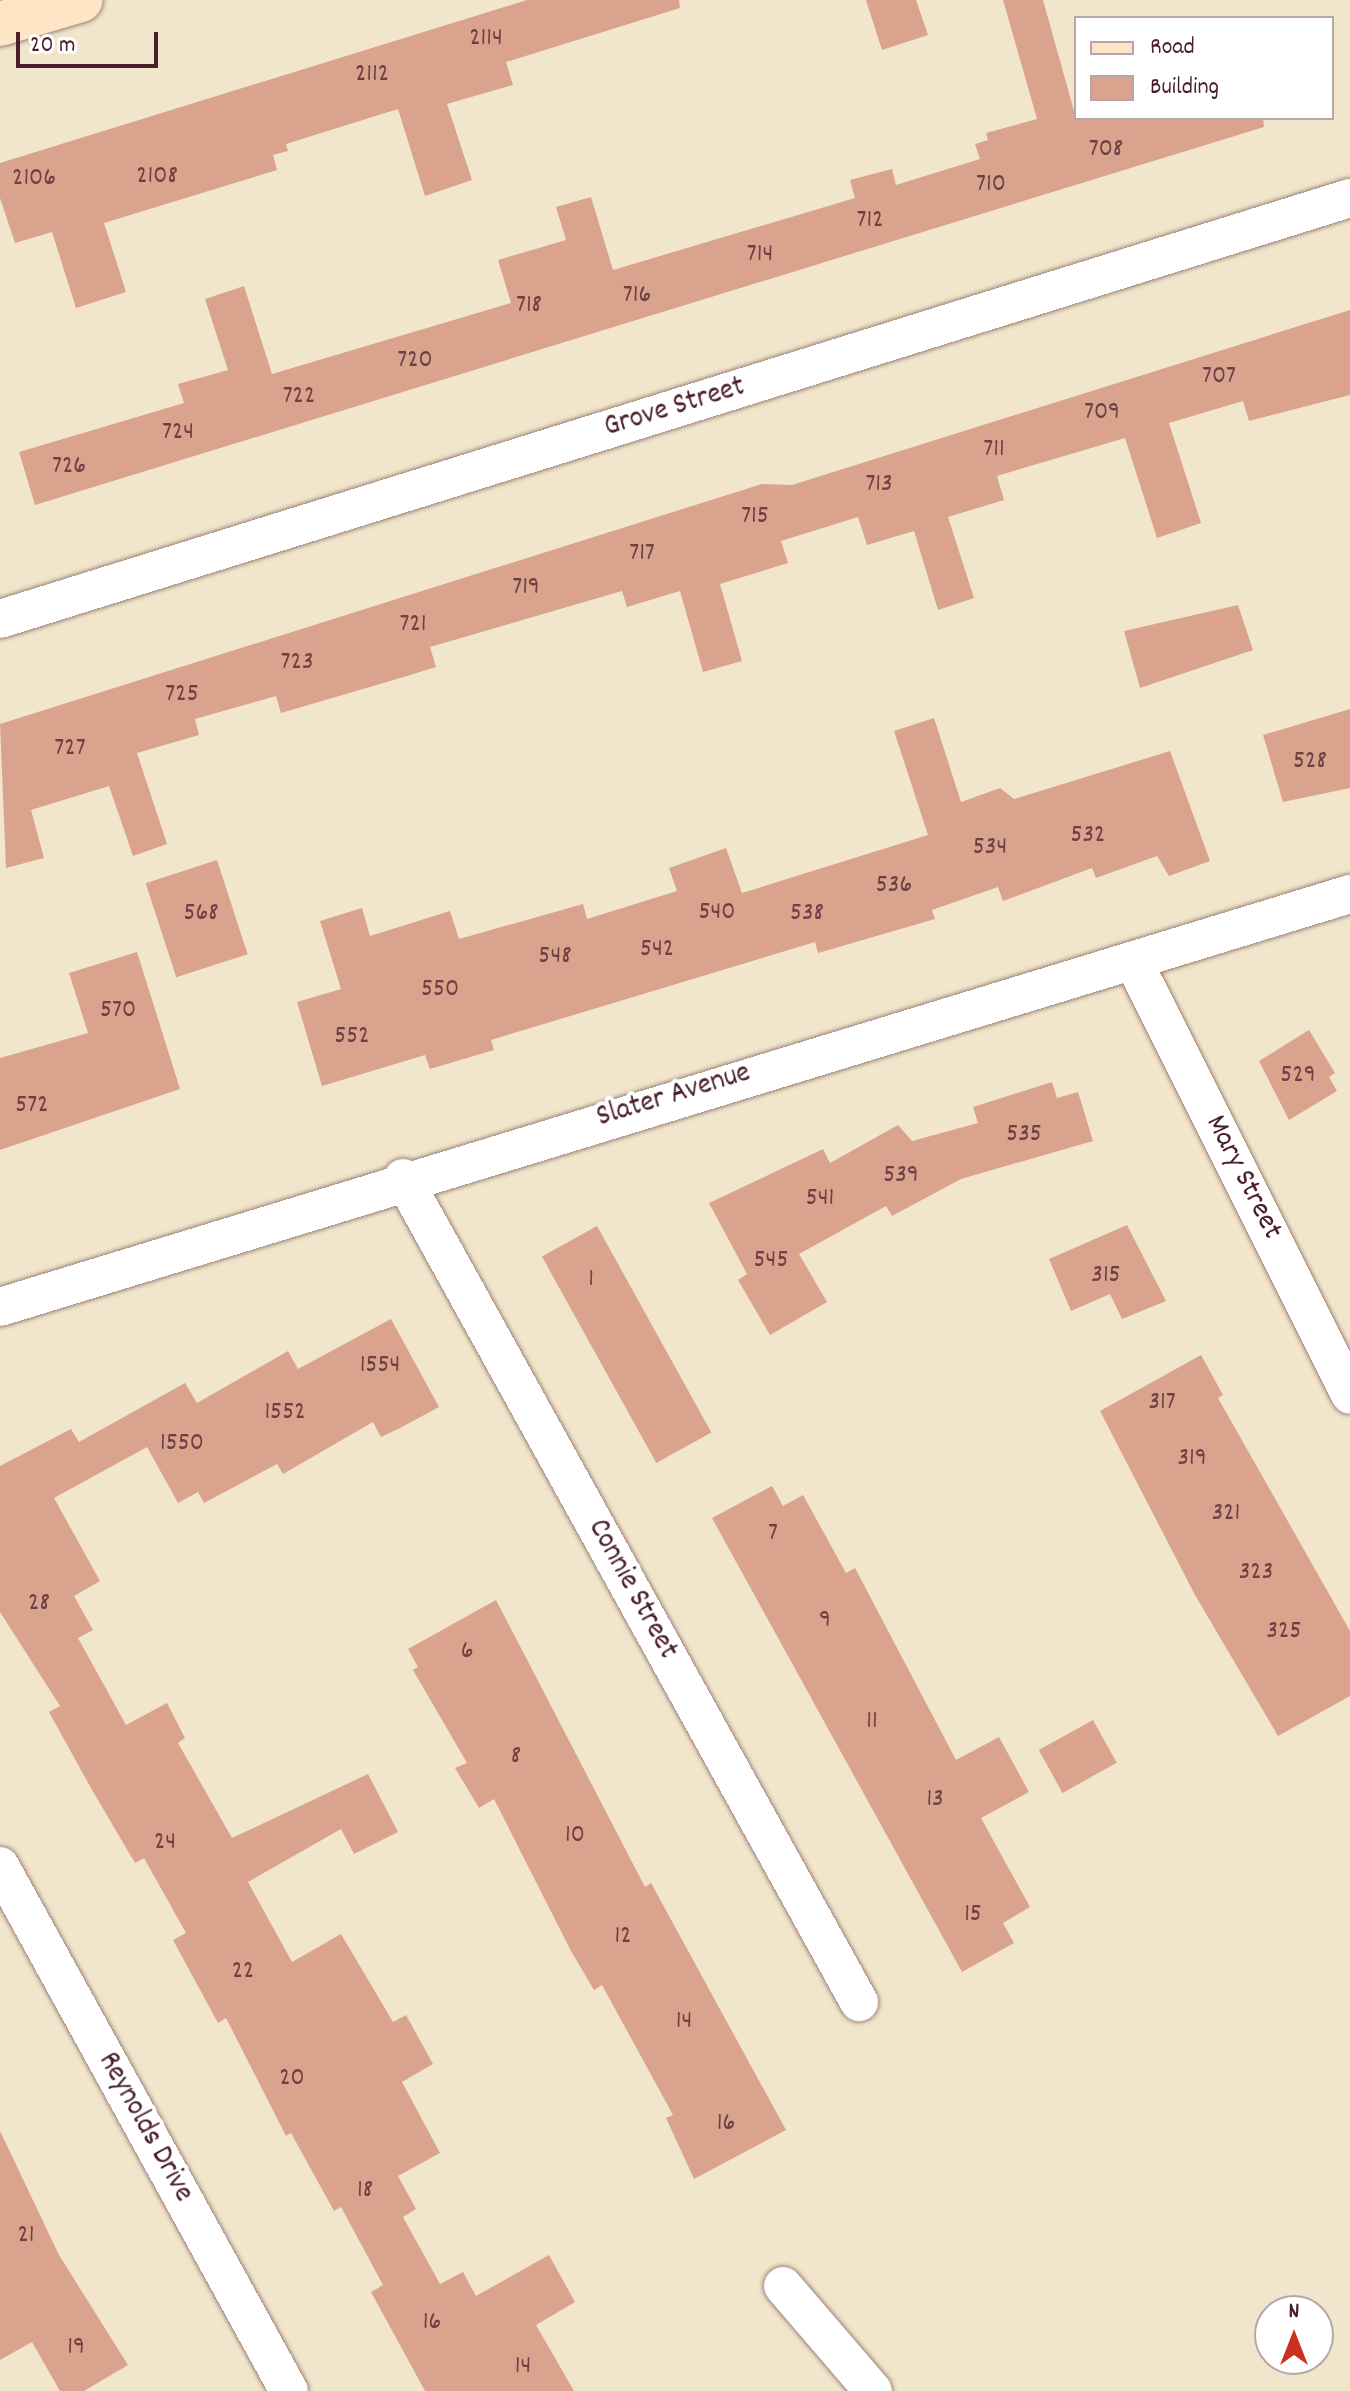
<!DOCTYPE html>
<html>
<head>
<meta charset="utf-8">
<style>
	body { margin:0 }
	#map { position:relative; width:1350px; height:2391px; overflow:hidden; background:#f1e6cb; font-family:Dekko,sans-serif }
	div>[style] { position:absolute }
	.building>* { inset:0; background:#daa38d; transform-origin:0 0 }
	.roads { filter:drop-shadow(0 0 2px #9e827b) drop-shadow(0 0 2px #9e827b) }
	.street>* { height:38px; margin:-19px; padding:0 19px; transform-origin:19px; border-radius:19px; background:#fff }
	.secondary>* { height:44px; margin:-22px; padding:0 22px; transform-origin:22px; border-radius:22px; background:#fde5c5 }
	span { translate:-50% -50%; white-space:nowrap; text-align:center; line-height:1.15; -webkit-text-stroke:8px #fff; paint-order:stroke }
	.number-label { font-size:26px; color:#6e4044 }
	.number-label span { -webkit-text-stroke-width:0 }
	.street-label { font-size:30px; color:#4a1f2b }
	.legend { position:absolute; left:1074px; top:16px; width:260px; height:104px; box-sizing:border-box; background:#fff; border:2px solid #b7a5aa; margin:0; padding:10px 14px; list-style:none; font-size:24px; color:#4a1f2b }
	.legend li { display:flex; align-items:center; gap:16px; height:40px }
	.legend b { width:40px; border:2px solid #b7a5aa }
	.north { position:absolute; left:1254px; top:2295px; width:80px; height:80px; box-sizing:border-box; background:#fff; border:2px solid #b7a5aa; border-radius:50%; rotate:0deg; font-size:22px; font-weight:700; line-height:32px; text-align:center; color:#4a1f2b }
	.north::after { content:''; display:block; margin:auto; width:28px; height:36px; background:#c8321e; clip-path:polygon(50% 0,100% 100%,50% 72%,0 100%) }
	.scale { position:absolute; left:16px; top:32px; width:142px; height:36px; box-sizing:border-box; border:4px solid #4a1f2b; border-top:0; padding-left:10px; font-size:24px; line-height:28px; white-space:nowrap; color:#4a1f2b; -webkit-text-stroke:6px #fff; paint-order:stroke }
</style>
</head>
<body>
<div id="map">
	<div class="building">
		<div style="clip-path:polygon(527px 0,679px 0,680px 8px,506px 62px,513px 85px,447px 104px,472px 180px,425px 196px,398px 109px,286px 144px,288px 151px,273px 155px,277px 170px,104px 223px,126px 292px,76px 308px,52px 232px,15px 243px,0 198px,0 163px)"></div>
		<div style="clip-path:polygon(866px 0,916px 0,928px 35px,882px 50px)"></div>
		<div style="clip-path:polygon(1003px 0,1043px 0,1076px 118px,1263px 118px,1264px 127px,35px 505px,19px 452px,184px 403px,178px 384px,228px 370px,205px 299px,244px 286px,272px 374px,511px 303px,498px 260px,566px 240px,556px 207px,591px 197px,613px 270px,855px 198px,850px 180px,892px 169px,896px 185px,980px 159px,975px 144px,988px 140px,986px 133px,1037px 119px)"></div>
		<div style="clip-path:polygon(1350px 310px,1350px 395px,1249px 421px,1243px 401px,1169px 423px,1201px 523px,1157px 538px,1125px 438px,997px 476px,1004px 500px,948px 517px,974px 598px,938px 610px,914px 531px,867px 545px,858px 517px,781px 541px,788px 563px,720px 584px,742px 661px,703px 672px,680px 591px,627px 607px,622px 591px,430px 647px,436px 667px,397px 679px,281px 713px,276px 696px,195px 719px,199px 735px,137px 753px,167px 844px,133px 856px,109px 786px,31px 810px,44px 858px,6px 868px,0 724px,762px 484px,792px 485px)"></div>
		<div style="clip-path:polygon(1238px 605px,1253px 650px,1140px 688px,1124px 631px)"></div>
		<div style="clip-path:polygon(1350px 709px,1350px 788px,1283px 802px,1263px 735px)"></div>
		<div style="clip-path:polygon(934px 718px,961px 802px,1000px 788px,1014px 799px,1170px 751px,1210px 861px,1169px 876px,1157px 856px,1096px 878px,1092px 868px,1003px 901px,998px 887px,932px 910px,935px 919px,818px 953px,815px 942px,491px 1040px,494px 1050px,430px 1069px,425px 1055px,322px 1086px,297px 1002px,341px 989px,320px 921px,362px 908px,370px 936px,450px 911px,459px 939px,583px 904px,587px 919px,677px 891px,669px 868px,726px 848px,742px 893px,928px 835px,894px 731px)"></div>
		<div style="left:217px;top:860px;width:99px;height:75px;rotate:72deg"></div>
		<div style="clip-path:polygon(137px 952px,180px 1089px,0 1150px,0 1058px,88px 1033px,69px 973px)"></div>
		<div style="clip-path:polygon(1309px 1030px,1335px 1073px,1329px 1077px,1337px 1091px,1289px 1120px,1259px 1061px)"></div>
		<div style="clip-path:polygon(1052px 1082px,1057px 1098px,1078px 1092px,1093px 1141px,961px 1179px,892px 1216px,886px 1206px,799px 1254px,827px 1302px,770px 1335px,738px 1280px,747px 1274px,709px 1203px,823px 1149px,830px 1163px,898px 1125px,912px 1141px,978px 1123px,973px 1107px)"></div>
		<div style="clip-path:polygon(1127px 1225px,1166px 1301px,1122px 1319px,1110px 1294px,1071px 1311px,1049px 1259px)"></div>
		<div style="left:597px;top:1226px;width:236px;height:63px;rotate:61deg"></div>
		<div style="clip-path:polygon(391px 1319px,439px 1407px,400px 1428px,381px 1437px,373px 1422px,283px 1474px,277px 1464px,204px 1503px,198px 1492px,178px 1503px,147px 1447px,54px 1498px,100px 1581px,74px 1596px,93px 1630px,78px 1638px,126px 1725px,167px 1703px,185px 1738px,178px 1743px,232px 1838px,368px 1774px,398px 1832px,354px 1854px,341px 1829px,248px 1882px,292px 1962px,341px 1934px,393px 2022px,406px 2015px,433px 2064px,402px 2082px,440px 2153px,398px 2176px,416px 2209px,403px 2217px,440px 2284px,463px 2272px,476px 2296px,549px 2255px,575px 2302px,536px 2325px,574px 2391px,425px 2391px,371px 2292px,383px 2285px,341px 2207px,334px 2211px,291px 2133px,286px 2136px,226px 2018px,218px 2023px,173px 1940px,186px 1933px,144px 1858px,135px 1863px,92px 1790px,49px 1712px,60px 1706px,0 1612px,0 1466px,71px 1429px,79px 1442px,185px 1383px,197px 1403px,288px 1351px,298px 1369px)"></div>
		<div style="clip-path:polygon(1201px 1355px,1223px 1395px,1218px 1398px,1350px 1631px,1350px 1696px,1278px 1736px,1195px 1595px,1100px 1411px)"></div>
		<div style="clip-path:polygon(772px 1486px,783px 1506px,803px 1495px,846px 1573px,855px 1568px,956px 1760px,999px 1737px,1029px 1792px,981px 1818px,1030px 1907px,1003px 1923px,1014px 1943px,962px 1972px,712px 1518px)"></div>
		<div style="clip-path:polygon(496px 1600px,645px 1887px,651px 1883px,786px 2130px,694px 2179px,666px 2118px,673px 2115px,602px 1985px,594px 1990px,571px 1951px,494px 1799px,479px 1808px,455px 1768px,467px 1763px,413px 1670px,418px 1667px,408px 1649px)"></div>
		<div style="left:1093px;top:1720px;width:49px;height:62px;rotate:61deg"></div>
		<div style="clip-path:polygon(0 2131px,59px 2255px,128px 2365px,84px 2391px,60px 2391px,32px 2342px,0 2360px)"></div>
	</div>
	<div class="roads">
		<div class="street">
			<div style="left:0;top:619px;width:1414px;rotate:-17.32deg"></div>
			<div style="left:1133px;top:961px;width:485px;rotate:63.4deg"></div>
			<div style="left:403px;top:1178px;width:942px;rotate:61.04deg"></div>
			<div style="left:0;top:1307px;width:1412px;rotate:-17.01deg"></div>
			<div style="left:0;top:1866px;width:599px;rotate:61.17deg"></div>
			<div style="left:783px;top:2286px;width:138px;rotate:49.4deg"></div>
		</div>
		<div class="secondary">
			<div style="left:0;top:24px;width:84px;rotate:-16.5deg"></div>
		</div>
	</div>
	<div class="number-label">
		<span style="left:486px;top:39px">2114</span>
		<span style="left:372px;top:75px">2112</span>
		<span style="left:1106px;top:150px">708</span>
		<span style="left:157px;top:177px">2108</span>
		<span style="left:34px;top:179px">2106</span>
		<span style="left:991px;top:185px">710</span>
		<span style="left:870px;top:221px">712</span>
		<span style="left:760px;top:255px">714</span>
		<span style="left:637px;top:296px">716</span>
		<span style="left:529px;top:306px">718</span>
		<span style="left:415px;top:361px">720</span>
		<span style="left:1219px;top:377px">707</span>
		<span style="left:299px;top:397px">722</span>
		<span style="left:1102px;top:413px">709</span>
		<span style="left:178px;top:433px">724</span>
		<span style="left:994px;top:450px">711</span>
		<span style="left:69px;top:467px">726</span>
		<span style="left:879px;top:485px">713</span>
		<span style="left:755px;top:517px">715</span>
		<span style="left:642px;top:554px">717</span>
		<span style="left:526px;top:588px">719</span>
		<span style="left:413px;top:625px">721</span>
		<span style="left:297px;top:663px">723</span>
		<span style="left:182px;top:695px">725</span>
		<span style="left:70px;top:749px">727</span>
		<span style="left:1310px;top:762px">528</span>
		<span style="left:1088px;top:836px">532</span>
		<span style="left:990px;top:848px">534</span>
		<span style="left:894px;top:886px">536</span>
		<span style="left:717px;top:913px">540</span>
		<span style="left:201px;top:914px">568</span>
		<span style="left:807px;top:914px">538</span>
		<span style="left:657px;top:950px">542</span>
		<span style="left:555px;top:957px">548</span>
		<span style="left:440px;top:990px">550</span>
		<span style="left:118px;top:1011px">570</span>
		<span style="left:352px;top:1037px">552</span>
		<span style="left:1298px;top:1076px">529</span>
		<span style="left:32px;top:1106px">572</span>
		<span style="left:1024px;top:1135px">535</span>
		<span style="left:901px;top:1176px">539</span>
		<span style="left:820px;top:1199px">541</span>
		<span style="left:771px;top:1261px">545</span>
		<span style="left:1106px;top:1276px">315</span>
		<span style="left:591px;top:1280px">1</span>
		<span style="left:380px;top:1366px">1554</span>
		<span style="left:1162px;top:1403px">317</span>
		<span style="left:285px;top:1413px">1552</span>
		<span style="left:182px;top:1444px">1550</span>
		<span style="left:1192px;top:1459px">319</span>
		<span style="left:1226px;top:1514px">321</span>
		<span style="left:773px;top:1534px">7</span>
		<span style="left:1256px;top:1573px">323</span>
		<span style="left:39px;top:1604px">28</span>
		<span style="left:825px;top:1621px">9</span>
		<span style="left:1284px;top:1632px">325</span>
		<span style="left:467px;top:1652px">6</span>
		<span style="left:872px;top:1722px">11</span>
		<span style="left:516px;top:1757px">8</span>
		<span style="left:935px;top:1800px">13</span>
		<span style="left:575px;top:1836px">10</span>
		<span style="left:165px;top:1843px">24</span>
		<span style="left:973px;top:1915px">15</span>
		<span style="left:623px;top:1937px">12</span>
		<span style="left:243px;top:1972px">22</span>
		<span style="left:684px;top:2022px">14</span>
		<span style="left:292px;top:2079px">20</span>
		<span style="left:726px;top:2124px">16</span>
		<span style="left:365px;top:2191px">18</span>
		<span style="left:26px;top:2236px">21</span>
		<span style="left:432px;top:2323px">16</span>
		<span style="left:76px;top:2348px">19</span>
		<span style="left:523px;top:2367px">14</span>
	</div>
	<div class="street-label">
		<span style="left:675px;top:409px;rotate:-17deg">Grove Street</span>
		<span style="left:674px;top:1097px;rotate:-17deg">Slater Avenue</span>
		<span style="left:1242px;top:1178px;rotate:63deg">Mary Street</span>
		<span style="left:631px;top:1590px;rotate:61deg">Connie Street</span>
		<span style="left:144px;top:2128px;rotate:61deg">Reynolds Drive</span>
	</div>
	<ul class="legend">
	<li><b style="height:10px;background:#fde5c5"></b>Road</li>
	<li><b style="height:22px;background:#daa38d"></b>Building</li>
	</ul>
	<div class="north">N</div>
	<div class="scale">20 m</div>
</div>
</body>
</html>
